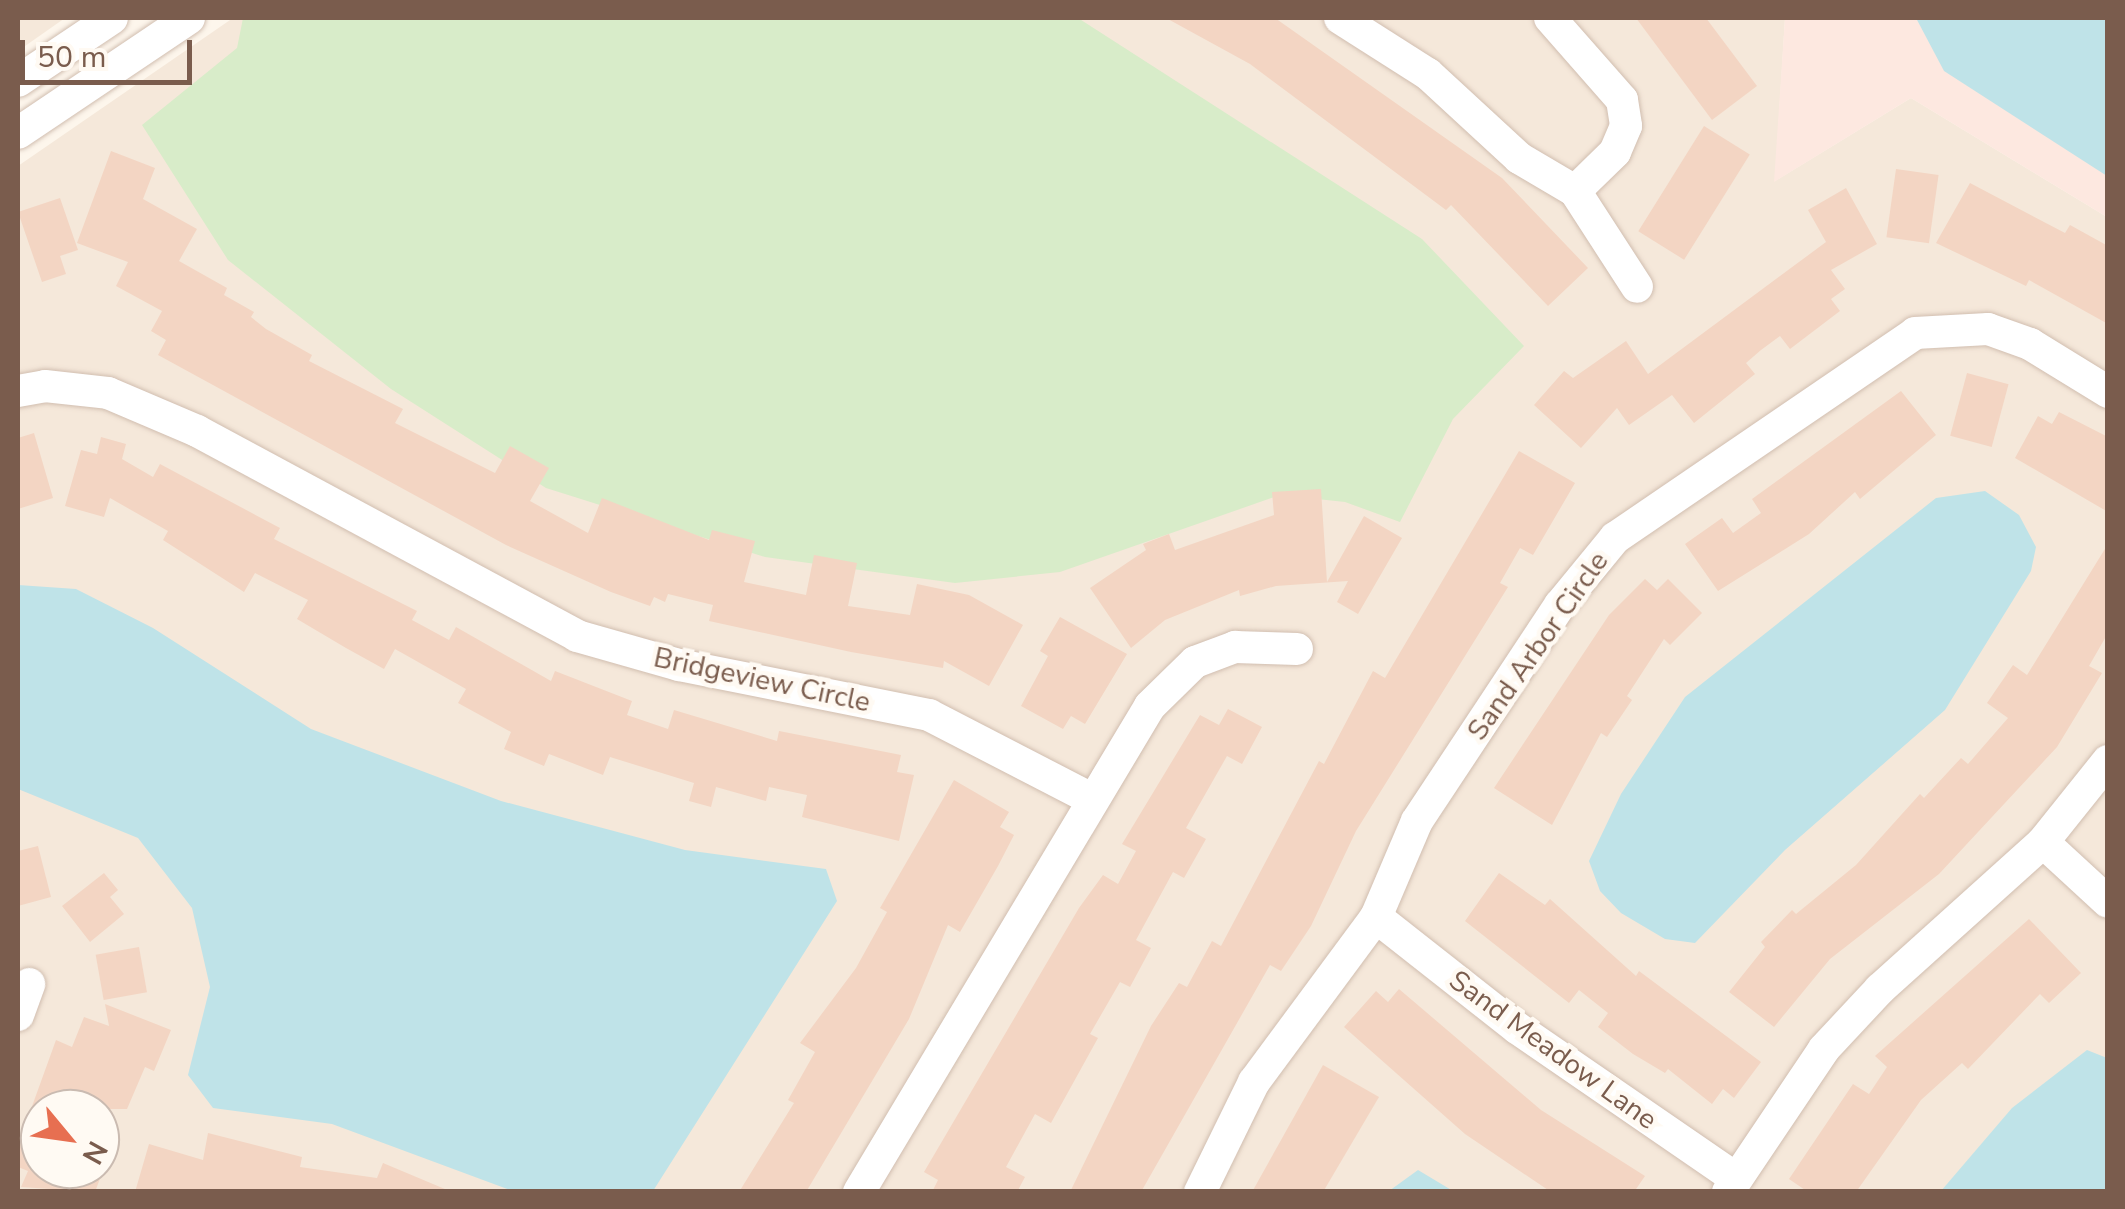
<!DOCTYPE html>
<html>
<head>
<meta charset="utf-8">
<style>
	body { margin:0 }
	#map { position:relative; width:2125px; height:1209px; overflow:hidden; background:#fdf6ec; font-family:"Nunito Sans",sans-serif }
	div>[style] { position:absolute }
	.residential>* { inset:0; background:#f5e8da }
	.commercial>* { inset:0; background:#fde8e0 }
	.green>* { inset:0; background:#d8ecc9 }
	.water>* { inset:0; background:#bfe3e8 }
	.building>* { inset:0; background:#f3d5c3; transform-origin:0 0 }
	.roads { filter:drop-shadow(0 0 2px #d1beb0) drop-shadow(0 0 2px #d1beb0) }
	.minor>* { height:32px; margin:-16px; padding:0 16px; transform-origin:16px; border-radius:16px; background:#fff }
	span { translate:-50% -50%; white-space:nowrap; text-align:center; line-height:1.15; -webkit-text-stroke:9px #fffaf3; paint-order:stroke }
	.street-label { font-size:28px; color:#7a5c4d }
	.frame { position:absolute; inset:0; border:20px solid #7a5c4d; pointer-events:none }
	.north { position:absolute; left:20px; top:1089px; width:100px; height:100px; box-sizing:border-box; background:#fffaf3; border:2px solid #cabbb1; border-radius:50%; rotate:119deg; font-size:28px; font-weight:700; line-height:40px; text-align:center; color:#7a5c4d }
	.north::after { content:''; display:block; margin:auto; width:35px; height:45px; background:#e76f51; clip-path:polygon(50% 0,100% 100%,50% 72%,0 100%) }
	.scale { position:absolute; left:20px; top:40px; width:172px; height:45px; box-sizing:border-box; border:5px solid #7a5c4d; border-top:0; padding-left:12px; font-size:30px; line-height:35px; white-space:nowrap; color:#7a5c4d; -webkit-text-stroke:8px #fffaf3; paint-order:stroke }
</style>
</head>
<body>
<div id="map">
	<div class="residential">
		<div style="clip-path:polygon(18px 18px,65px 18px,18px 51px)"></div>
		<div style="clip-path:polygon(evenodd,233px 18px,1785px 18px,1775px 181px,1911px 98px,2107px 217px,2107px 1191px,18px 1192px,18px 166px,233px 18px,40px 1109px,100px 1109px,100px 1169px,40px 1169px,40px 1109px)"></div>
	</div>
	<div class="commercial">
		<div style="clip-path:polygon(1785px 18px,2107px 18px,2107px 217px,1911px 98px,1774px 182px)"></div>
	</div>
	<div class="green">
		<div style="clip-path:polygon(243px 18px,1078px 18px,1422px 239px,1524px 346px,1453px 419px,1400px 522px,1345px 502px,1280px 495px,1060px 572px,955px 583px,765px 557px,546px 488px,391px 389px,228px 260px,142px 125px,237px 48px)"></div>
	</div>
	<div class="water">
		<div style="clip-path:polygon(1916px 18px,2107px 18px,2107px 176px,1944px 71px)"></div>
		<div style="clip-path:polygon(1985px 491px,2019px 515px,2036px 547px,2031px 571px,1945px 710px,1785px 850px,1695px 943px,1665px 939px,1621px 913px,1600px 891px,1589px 861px,1621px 794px,1685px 697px,1936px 498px)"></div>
		<div style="clip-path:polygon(18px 585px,76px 589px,153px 628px,311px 729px,501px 801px,685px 850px,826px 869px,837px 901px,653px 1191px,513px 1191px,332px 1124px,213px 1108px,188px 1075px,210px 987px,192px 908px,138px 838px,18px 789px)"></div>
		<div style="clip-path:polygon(2087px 1050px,2107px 1058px,2107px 1191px,1941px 1191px,2012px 1108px)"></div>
		<div style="clip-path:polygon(1418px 1170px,1453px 1191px,1389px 1191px)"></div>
	</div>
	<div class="building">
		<div style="clip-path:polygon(1166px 18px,1275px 18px,1502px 178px,1588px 268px,1548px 306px,1451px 205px,1446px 210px,1250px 64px)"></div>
		<div style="clip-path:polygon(1636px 18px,1706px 18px,1757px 86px,1712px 120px)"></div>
		<div style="left:1704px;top:126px;width:54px;height:124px;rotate:32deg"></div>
		<div style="clip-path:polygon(111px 151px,155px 168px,143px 199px,197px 229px,179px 261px,227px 288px,224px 295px,254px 312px,251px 317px,266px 329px,312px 355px,309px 361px,403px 409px,395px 423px,495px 473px,510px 446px,549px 468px,530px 501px,588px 533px,602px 498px,709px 540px,712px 530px,755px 541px,744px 582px,806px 595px,814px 555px,857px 563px,848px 606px,910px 615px,917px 584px,969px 595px,1023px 625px,989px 686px,944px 661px,943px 668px,851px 652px,709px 621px,713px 605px,668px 594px,665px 602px,654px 597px,650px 606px,611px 592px,506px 545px,158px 355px,166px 340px,151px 331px,162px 311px,116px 286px,128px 262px,77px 243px)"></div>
		<div style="left:1896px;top:169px;width:43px;height:69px;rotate:8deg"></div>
		<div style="clip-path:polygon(1970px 183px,2065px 233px,2070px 225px,2108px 246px,2108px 324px,2029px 280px,2026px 286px,1936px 243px)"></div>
		<div style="clip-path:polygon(1846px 188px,1877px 244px,1831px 270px,1845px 289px,1831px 299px,1840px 311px,1790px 349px,1780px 336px,1761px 350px,1746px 363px,1755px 374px,1694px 423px,1672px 395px,1629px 425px,1617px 408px,1581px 448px,1534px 405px,1564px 371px,1573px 378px,1626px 341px,1648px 374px,1826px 242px,1808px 210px)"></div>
		<div style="clip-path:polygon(60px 198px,78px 250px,60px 256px,66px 274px,42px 282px,18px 212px)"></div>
		<div style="left:1967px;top:373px;width:43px;height:65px;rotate:15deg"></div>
		<div style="clip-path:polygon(1901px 391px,1936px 435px,1860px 499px,1855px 492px,1809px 534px,1718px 591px,1685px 544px,1722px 518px,1733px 533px,1761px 513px,1752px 499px)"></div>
		<div style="clip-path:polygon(2059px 412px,2108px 437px,2108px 512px,2015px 458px,2038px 416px,2052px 424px)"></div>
		<div style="clip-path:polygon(34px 433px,53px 498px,18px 509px,18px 438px)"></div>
		<div style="clip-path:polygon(101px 437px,126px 444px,122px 459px,153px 477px,160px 464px,280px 528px,274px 539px,417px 611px,412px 620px,449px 640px,456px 627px,551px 681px,555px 671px,632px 701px,627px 715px,668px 729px,674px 710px,777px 741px,779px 731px,901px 755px,897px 772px,914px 775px,899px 841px,802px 817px,807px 795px,769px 787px,766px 801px,716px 787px,711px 807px,689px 801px,694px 783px,610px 757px,603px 775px,549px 754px,544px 766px,504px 749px,511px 732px,458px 703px,466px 689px,395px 649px,384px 669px,346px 648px,297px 619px,308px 600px,255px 573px,244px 592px,163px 540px,168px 531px,110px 498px,104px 517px,65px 506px,81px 450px,97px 454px)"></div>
		<div style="clip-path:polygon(1519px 451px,1575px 483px,1533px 555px,1520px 548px,1500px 583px,1508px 587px,1356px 831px,1311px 926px,1281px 971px,1270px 965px,1141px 1192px,1070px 1192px,1151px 1026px,1179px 983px,1187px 987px,1212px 941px,1221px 946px,1319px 761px,1324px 764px,1373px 671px,1385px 678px)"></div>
		<div style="clip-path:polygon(1321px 489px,1327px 582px,1364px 516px,1402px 538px,1358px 614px,1337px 602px,1348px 581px,1276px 586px,1240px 596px,1239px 590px,1165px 620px,1131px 648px,1090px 588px,1146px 550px,1143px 544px,1169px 534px,1175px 550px,1274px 515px,1272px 492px)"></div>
		<div style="clip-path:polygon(2108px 544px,2108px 633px,2089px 666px,2102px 673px,2057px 747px,1939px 874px,1830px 959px,1774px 1027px,1729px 992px,1765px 947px,1761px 942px,1792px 910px,1796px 914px,1856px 865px,1920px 794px,1924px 798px,1961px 758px,1968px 764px,2008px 718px,1987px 703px,2013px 665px,2027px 675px)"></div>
		<div style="clip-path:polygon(1645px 579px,1657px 590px,1668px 579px,1702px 613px,1670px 645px,1664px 639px,1627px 696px,1632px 700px,1607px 737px,1601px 733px,1552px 825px,1494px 788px,1609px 615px)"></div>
		<div style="clip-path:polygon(1060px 617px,1127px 654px,1085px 724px,1071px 716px,1063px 729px,1021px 706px,1048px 656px,1040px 651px)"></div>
		<div style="clip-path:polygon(1228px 709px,1262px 727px,1242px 764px,1227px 756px,1186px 828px,1206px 839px,1184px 878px,1173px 872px,1136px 940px,1151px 948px,1130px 987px,1120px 982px,1090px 1034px,1098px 1038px,1051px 1123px,1035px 1114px,1006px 1167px,1025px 1177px,1017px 1192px,932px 1192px,938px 1180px,924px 1172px,1079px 908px,1103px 875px,1118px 884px,1136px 851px,1122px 844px,1200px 715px,1219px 725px)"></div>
		<div style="clip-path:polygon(954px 780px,1009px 812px,1000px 827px,1014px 835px,998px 866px,960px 932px,948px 925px,909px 1019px,806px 1192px,739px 1192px,794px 1103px,788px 1100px,815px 1052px,800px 1043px,856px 968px,887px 912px,880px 908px)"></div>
		<div style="clip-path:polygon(38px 846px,51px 897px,18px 906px,18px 851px)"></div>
		<div style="clip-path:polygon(104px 873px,118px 890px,110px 897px,124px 914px,90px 942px,62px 906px)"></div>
		<div style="clip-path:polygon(1499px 873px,1545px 905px,1550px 899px,1636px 976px,1639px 971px,1761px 1062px,1734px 1098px,1723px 1089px,1712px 1104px,1668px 1069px,1665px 1073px,1633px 1054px,1598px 1027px,1608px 1013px,1579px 990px,1569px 1003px,1465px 921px)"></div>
		<div style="clip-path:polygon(2029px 919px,2081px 973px,2049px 1003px,2040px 994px,1968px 1069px,1962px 1063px,1921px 1100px,1856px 1192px,1808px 1192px,1789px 1179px,1853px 1084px,1869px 1094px,1887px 1067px,1875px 1056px)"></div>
		<div style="left:139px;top:947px;width:46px;height:44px;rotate:80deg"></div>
		<div style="clip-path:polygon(1399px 989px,1541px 1110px,1645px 1176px,1634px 1192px,1551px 1192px,1465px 1134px,1344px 1027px,1376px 991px,1388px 1002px)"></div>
		<div style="clip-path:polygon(105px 1004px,171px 1030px,154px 1071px,145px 1067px,127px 1109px,40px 1109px,40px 1169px,93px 1169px,102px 1173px,95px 1192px,21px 1187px,28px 1171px,18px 1167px,18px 1145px,56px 1040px,72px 1047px,84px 1017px,109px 1026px)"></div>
		<div style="clip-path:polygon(1323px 1065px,1379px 1097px,1323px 1192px,1252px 1192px)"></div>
		<div style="clip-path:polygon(208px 1133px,302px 1157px,300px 1167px,377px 1178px,383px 1163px,452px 1192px,135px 1192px,149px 1144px,203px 1160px)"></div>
	</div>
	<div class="roads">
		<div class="minor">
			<div style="left:1340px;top:18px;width:104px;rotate:32.5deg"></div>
			<div style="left:1428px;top:74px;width:124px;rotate:42.7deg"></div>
			<div style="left:1519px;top:158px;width:65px;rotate:30.5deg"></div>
			<div style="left:1575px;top:191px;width:114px;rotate:57.1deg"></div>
			<div style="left:1550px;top:18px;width:109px;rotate:48.7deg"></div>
			<div style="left:1622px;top:100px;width:26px;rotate:81deg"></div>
			<div style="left:1626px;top:126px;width:28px;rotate:113deg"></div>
			<div style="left:1615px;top:152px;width:56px;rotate:135.7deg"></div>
			<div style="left:18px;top:81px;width:113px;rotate:-33.8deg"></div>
			<div style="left:18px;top:133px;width:206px;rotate:-33.9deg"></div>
			<div style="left:18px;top:391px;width:27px;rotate:-10deg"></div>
			<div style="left:45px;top:386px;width:63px;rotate:6.3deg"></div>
			<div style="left:108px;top:393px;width:97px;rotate:23.1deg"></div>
			<div style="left:197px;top:431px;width:432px;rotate:28.3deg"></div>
			<div style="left:577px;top:636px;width:106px;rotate:15.9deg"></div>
			<div style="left:679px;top:665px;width:255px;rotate:11.3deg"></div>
			<div style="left:929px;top:715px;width:183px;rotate:27.3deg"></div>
			<div style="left:2043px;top:842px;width:88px;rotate:42.7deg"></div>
			<div style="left:1376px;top:917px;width:179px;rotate:38.2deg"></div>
			<div style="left:1517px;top:1028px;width:263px;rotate:34.5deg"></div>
			<div style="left:18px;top:1015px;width:33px;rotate:-70deg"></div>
			<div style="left:859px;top:1192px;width:566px;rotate:-59.09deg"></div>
			<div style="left:1150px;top:706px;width:63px;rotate:-44.4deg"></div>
			<div style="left:1195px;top:662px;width:43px;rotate:-20.6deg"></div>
			<div style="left:1235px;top:647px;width:62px;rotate:1.8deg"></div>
			<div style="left:1200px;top:1192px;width:123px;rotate:-63.9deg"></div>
			<div style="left:1254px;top:1082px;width:205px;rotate:-53.5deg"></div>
			<div style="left:1376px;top:917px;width:104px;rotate:-66.9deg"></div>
			<div style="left:1417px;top:821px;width:259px;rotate:-56.5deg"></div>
			<div style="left:1560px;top:605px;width:87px;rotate:-50.6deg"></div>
			<div style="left:1615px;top:538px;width:363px;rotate:-34.3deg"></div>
			<div style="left:1915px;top:333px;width:73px;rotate:-3.1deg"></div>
			<div style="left:1988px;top:329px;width:45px;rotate:19.7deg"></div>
			<div style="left:2030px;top:344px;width:92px;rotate:31.6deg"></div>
			<div style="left:1728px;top:1192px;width:172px;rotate:-56.1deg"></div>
			<div style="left:1824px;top:1049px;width:82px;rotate:-47deg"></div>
			<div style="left:1880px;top:989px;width:219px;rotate:-42deg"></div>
			<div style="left:2043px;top:842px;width:104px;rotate:-51.3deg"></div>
		</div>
	</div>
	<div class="street-label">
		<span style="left:1538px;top:646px;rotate:-55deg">Sand Arbor Circle</span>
		<span style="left:762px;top:680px;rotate:12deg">Bridgeview Circle</span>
		<span style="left:1553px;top:1050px;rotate:36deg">Sand Meadow Lane</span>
	</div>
	<div class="frame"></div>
	<div class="north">N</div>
	<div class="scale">50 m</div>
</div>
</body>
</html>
